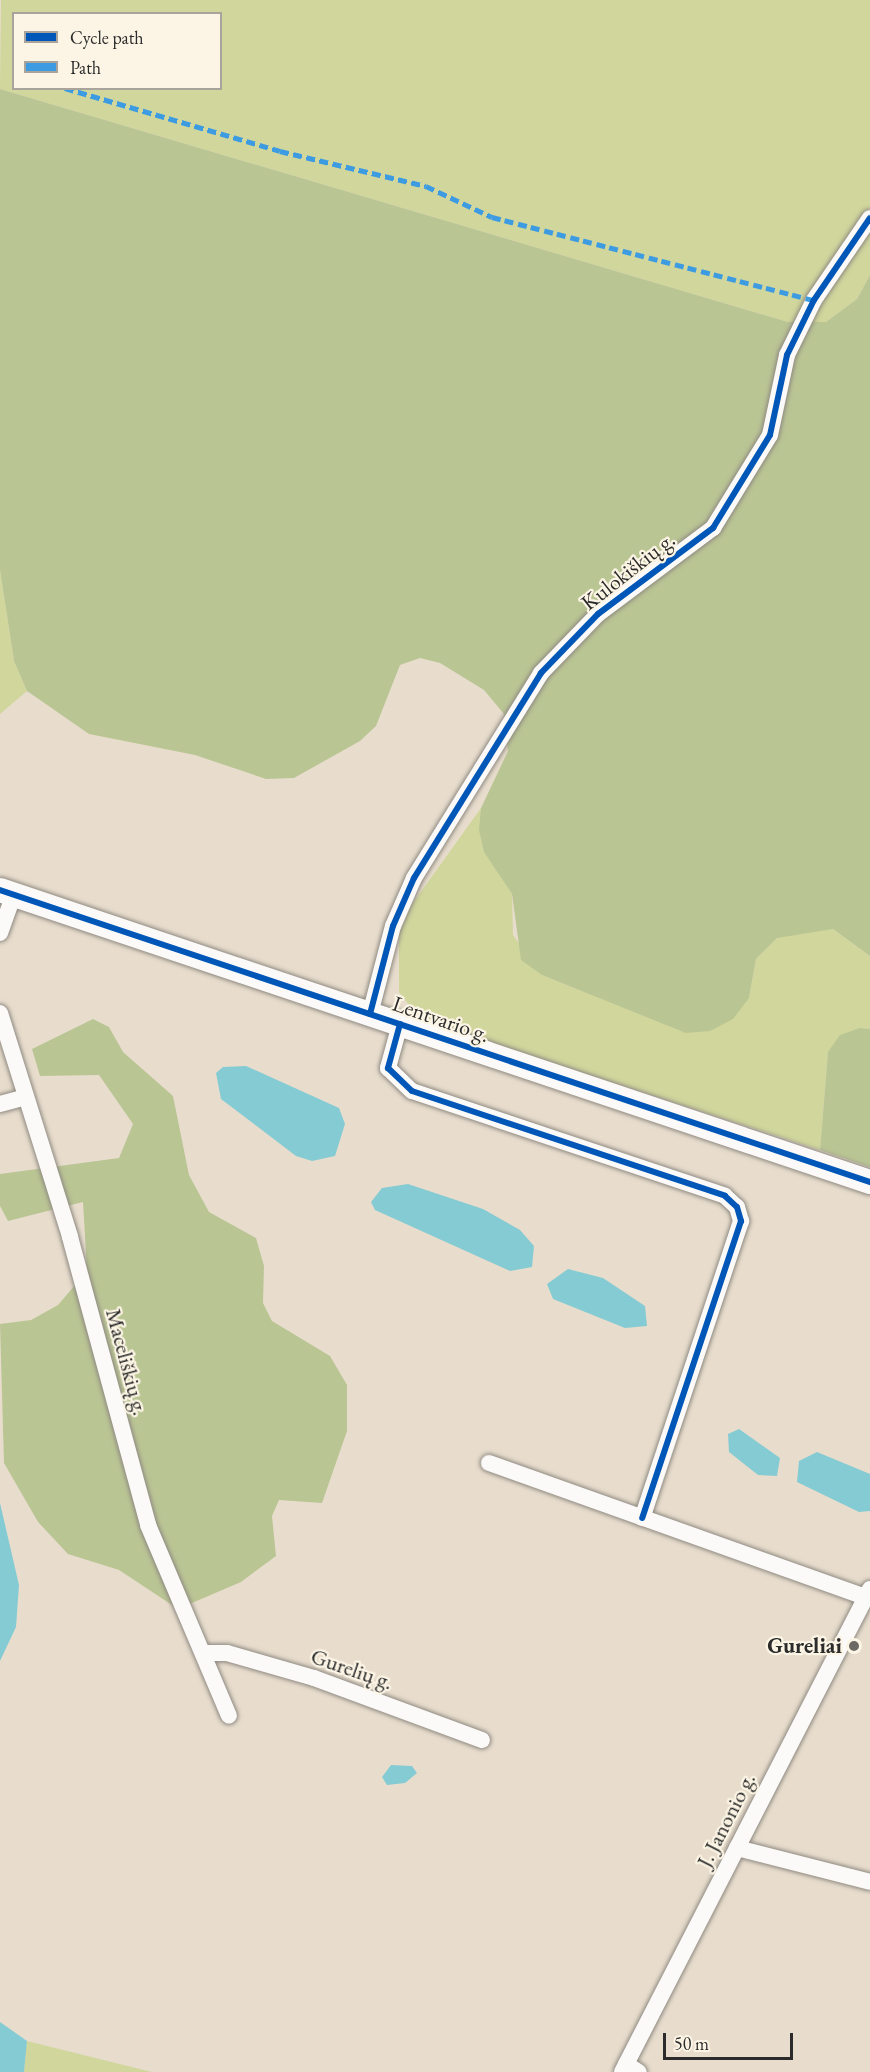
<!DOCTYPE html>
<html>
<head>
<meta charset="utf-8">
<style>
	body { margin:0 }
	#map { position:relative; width:870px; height:2072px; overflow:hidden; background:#e8ddcd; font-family:"EB Garamond",serif }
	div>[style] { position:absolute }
	.green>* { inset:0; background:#d0d69c }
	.forest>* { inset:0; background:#bac594 }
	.water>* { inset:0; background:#85cbd3 }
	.roads { filter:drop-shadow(0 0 2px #8f8a82) drop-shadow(0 0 2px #8f8a82) }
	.minor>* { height:16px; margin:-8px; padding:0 8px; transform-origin:8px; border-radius:8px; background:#fcfaf8 }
	.secondary>* { height:24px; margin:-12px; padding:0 12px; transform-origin:12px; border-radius:12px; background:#fcfaf8 }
	.quiet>* { height:4.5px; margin-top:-2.25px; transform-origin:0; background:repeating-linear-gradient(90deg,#3d9ce1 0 9px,transparent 0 13.5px) }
	.cycleway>* { height:6px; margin:-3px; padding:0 3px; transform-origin:3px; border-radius:3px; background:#0057b8 }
	.dots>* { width:16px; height:16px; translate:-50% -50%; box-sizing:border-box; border:3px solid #fcf5e5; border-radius:50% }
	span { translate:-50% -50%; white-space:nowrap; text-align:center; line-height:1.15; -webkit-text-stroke:4.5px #fcf5e5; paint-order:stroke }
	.street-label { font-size:22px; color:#2b2b2b }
	.poi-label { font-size:22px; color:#2b2b2b; font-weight:700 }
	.right { translate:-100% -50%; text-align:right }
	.legend { position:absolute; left:12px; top:12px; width:210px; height:78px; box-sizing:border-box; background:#fcf5e5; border:2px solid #a8a49b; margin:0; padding:8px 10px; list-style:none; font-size:18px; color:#2b2b2b }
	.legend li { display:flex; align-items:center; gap:12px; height:30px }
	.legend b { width:30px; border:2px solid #a8a49b }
	.scale { position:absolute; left:663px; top:2033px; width:130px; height:27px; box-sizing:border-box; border:3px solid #2b2b2b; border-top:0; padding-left:8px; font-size:18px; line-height:21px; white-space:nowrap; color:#2b2b2b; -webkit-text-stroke:4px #fcf5e5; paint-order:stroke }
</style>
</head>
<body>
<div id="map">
	<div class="green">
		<div style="clip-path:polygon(evenodd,1px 0,870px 0,870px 275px,857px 299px,826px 322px,788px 322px,0 89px,1px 0,14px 14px,220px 14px,220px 88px,14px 88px,14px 14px)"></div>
		<div style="clip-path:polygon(0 570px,14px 661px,27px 691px,0 714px)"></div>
		<div style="clip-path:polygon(481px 808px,484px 851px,512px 894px,513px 935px,542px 975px,582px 991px,749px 998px,756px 959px,777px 938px,806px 929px,833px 929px,870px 956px,870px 1029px,860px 1028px,828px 1052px,820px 1150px,431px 1023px,413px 1010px,399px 992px,399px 934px,410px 907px)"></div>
		<div style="clip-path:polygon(27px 2041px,152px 2072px,24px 2072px)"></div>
	</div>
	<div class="forest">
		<div style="clip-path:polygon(0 89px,788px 322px,826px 322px,857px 299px,870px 275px,870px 956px,833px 929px,777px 938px,756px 959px,749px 998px,733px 1019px,710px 1031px,686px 1033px,542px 975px,521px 960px,512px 894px,484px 852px,479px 830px,481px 808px,508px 751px,504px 714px,484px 690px,440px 663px,420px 658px,400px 665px,376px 726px,360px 741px,294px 778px,266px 779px,195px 755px,89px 734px,27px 691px,14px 661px,0 570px)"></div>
		<div style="clip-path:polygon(93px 1019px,109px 1027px,123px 1052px,173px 1096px,189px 1175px,209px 1212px,256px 1238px,264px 1266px,263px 1303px,272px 1321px,330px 1356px,347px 1385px,347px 1431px,322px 1503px,279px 1500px,272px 1516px,276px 1556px,241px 1582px,178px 1609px,119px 1570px,68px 1554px,38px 1522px,4px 1463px,0 1324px,31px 1320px,58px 1305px,87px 1271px,83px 1202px,8px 1221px,0 1206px,0 1174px,119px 1158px,133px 1124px,99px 1075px,40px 1076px,32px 1049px)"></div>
		<div style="clip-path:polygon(860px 1028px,870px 1029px,870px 1167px,820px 1150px,828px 1052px,840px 1035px)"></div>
	</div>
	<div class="water">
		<div style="clip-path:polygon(246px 1066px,339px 1108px,345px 1124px,335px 1156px,312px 1161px,296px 1156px,221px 1099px,216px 1073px,223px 1067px)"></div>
		<div style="clip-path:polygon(408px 1184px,483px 1209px,520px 1230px,534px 1246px,532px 1267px,510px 1271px,375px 1210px,371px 1202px,382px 1188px)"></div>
		<div style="clip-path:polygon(568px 1269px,603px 1278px,645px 1306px,647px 1326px,625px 1328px,553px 1299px,547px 1284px)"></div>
		<div style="clip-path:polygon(739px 1429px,780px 1458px,777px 1476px,758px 1475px,729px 1452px,728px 1434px)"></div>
		<div style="clip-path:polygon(817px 1452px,870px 1474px,870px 1511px,859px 1512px,797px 1482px,799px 1461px)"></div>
		<div style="clip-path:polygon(0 1503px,19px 1585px,16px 1627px,0 1661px)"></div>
		<div style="clip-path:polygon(391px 1765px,412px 1766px,417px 1773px,405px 1783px,387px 1785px,382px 1777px)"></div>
		<div style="clip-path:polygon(0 2022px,27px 2041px,24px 2072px,0 2072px)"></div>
	</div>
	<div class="roads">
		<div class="minor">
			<div style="left:0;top:933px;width:41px;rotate:-70.3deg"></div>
			<div style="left:0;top:1013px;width:235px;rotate:72.6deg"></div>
			<div style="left:70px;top:1237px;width:298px;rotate:74.8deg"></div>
			<div style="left:148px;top:1525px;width:207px;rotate:67deg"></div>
			<div style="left:370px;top:1014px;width:91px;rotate:-75.4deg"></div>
			<div style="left:393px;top:926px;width:52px;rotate:-66.4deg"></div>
			<div style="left:414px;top:878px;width:241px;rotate:-58.2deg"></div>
			<div style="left:541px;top:673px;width:82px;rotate:-46deg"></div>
			<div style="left:598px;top:614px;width:144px;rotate:-36.8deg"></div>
			<div style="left:713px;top:528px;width:109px;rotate:-58.5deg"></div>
			<div style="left:770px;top:435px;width:82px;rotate:-78deg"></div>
			<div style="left:787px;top:355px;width:61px;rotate:-63.9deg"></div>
			<div style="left:814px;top:300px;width:99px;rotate:-55.7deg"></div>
			<div style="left:400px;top:1024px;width:46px;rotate:105.3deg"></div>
			<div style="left:388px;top:1068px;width:33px;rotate:44deg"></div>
			<div style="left:412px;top:1091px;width:330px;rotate:18.5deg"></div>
			<div style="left:725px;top:1196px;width:16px;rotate:43deg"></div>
			<div style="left:737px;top:1207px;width:15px;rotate:74deg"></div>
			<div style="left:741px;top:1221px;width:313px;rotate:108.4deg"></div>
			<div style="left:0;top:1104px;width:27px;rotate:-15deg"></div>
			<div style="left:489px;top:1463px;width:400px;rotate:19.6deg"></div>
			<div style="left:204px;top:1653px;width:23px"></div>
			<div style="left:227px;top:1653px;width:91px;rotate:16deg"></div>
			<div style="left:314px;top:1678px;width:179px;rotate:20.3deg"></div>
			<div style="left:737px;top:1848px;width:137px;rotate:14.3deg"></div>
			<div style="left:626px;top:2064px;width:15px;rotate:32deg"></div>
			<div style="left:622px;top:2072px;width:543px;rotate:-62.82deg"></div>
		</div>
		<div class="secondary">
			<div style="left:0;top:890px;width:918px;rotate:18.55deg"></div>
		</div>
	</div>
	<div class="quiet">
		<div style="left:65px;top:88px;width:224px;rotate:16.3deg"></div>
		<div style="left:280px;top:151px;width:150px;rotate:13.5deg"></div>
		<div style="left:426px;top:186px;width:73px;rotate:25.2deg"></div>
		<div style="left:492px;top:217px;width:333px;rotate:14.5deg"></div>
	</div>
	<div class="cycleway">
		<div style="left:0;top:890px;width:918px;rotate:18.55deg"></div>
		<div style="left:370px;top:1014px;width:91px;rotate:-75.4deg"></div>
		<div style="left:393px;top:926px;width:52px;rotate:-66.4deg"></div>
		<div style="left:414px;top:878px;width:241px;rotate:-58.2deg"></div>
		<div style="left:541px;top:673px;width:82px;rotate:-46deg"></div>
		<div style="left:598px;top:614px;width:144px;rotate:-36.8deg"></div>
		<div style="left:713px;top:528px;width:109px;rotate:-58.5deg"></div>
		<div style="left:770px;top:435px;width:82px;rotate:-78deg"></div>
		<div style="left:787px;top:355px;width:61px;rotate:-63.9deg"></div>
		<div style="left:814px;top:300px;width:99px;rotate:-55.7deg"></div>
		<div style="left:400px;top:1024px;width:46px;rotate:105.3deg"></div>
		<div style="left:388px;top:1068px;width:33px;rotate:44deg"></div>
		<div style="left:412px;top:1091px;width:330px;rotate:18.5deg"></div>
		<div style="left:725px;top:1196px;width:16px;rotate:43deg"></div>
		<div style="left:737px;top:1207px;width:15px;rotate:74deg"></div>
		<div style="left:741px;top:1221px;width:313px;rotate:108.4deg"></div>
	</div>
	<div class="dots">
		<div style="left:854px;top:1646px;background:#6d6964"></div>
	</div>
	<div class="street-label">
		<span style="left:628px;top:571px;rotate:-38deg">Kulokiškių g.</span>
		<span style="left:441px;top:1019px;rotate:19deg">Lentvario g.</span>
		<span style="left:127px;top:1362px;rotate:75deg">Maceliškių g.</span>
		<span style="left:352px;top:1669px;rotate:19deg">Gurelių g.</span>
		<span style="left:726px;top:1820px;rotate:-63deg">J. Janonio g.</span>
	</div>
	<div class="poi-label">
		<span class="right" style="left:842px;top:1646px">Gureliai</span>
	</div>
	<ul class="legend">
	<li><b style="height:8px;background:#0057b8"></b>Cycle path</li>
	<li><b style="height:8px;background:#3d9ce1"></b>Path</li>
	</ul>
	<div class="scale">50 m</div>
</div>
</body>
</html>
